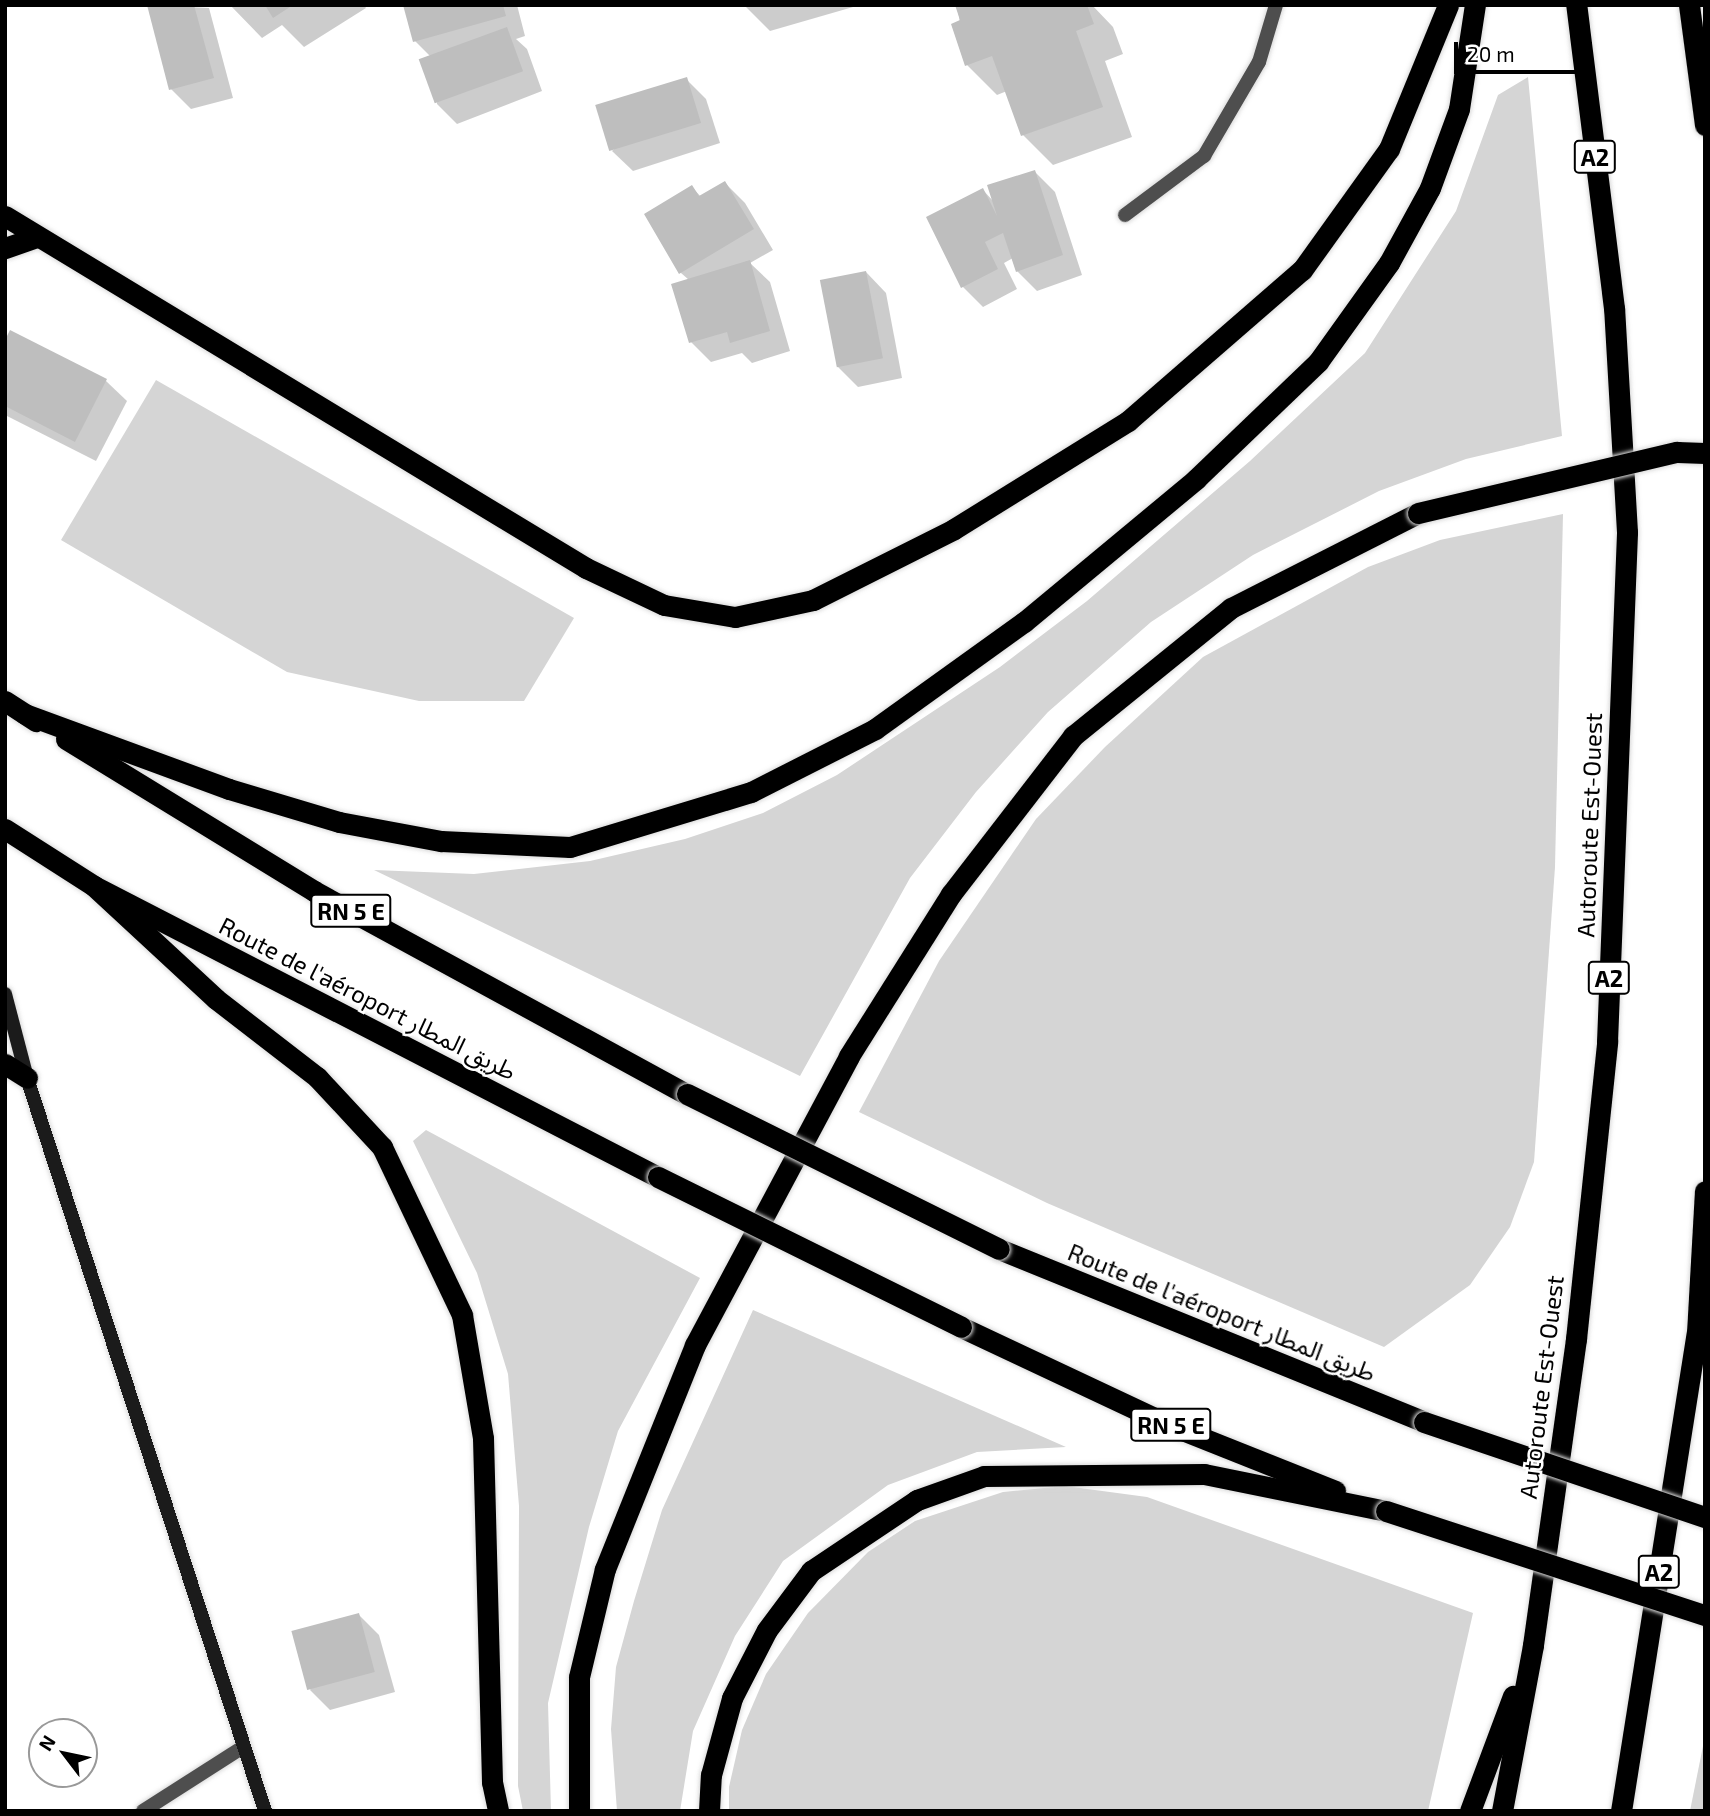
<!DOCTYPE html>
<html>
<head>
<meta charset="utf-8">
<style>
	body { margin:0 }
	#map { position:relative; width:1710px; height:1816px; overflow:hidden; background:#fff; font-family:"Exo 2","Noto Sans Arabic",sans-serif }
	div>[style] { position:absolute }
	.green>* { inset:0; background:#d5d5d5 }
	.shadow>* { inset:0; background:#0003 }
	.building>* { inset:0; background:#bebebe; transform-origin:0 0 }
	.roads { filter:drop-shadow(0 0 2px #dbdbdb) drop-shadow(0 0 2px #dbdbdb) }
	.service>* { height:14px; margin:-7px; padding:0 7px; transform-origin:7px; border-radius:7px; background:#4e4e4e }
	.minor>* { height:14px; margin:-7px; padding:0 7px; transform-origin:7px; border-radius:7px; background:#4e4e4e }
	.secondary>* { height:14px; margin:-7px; padding:0 7px; transform-origin:7px; border-radius:7px; background:#1b1b1b }
	.motorway>* { height:21px; margin:-10.5px; padding:0 10.5px; transform-origin:10.5px; border-radius:10.5px; background:#000 }
	.bridges { filter:drop-shadow(0 0 2px #dbdbdb) drop-shadow(0 0 2px #dbdbdb) }
	.motorway-bridge>* { height:21px; margin:-10.5px; padding:0 10.5px; transform-origin:10.5px; border-radius:10.5px; background:#000 }
	span { translate:-50% -50%; white-space:nowrap; text-align:center; line-height:1.15; -webkit-text-stroke:5px #fff; paint-order:stroke }
	.shield-label span { padding:2px 5px; background:#fff; border:2px solid; border-radius:5px; -webkit-text-stroke-width:0 }
	.shield-label { font-size:23px; color:#000; font-weight:700 }
	.street-label { font-size:24px; color:#000 }
	.frame { position:absolute; inset:0; border:7px solid #000; pointer-events:none }
	.north { position:absolute; left:28px; top:1718px; width:70px; height:70px; box-sizing:border-box; background:#fff; border:2px solid #999; border-radius:50%; rotate:302deg; font-size:19px; font-weight:700; line-height:28px; text-align:center; color:#000 }
	.north::after { content:''; display:block; margin:auto; width:24px; height:32px; background:#000; clip-path:polygon(50% 0,100% 100%,50% 72%,0 100%) }
	.scale { position:absolute; left:1454px; top:42px; width:138px; height:32px; box-sizing:border-box; border:4px solid #000; border-top:0; padding-left:9px; font-size:21px; line-height:24px; white-space:nowrap; color:#000; -webkit-text-stroke:5px #fff; paint-order:stroke }
</style>
</head>
<body>
<div id="map">
	<div class="green">
		<div style="clip-path:polygon(1528px 77px,1562px 436px,1466px 459px,1379px 491px,1253px 555px,1151px 622px,1048px 712px,976px 792px,910px 878px,800px 1076px,374px 870px,474px 874px,590px 861px,685px 839px,763px 813px,837px 775px,1000px 667px,1087px 601px,1250px 461px,1365px 353px,1456px 211px,1498px 95px)"></div>
		<div style="clip-path:polygon(156px 380px,574px 618px,524px 701px,419px 701px,287px 672px,61px 540px)"></div>
		<div style="clip-path:polygon(1563px 514px,1555px 867px,1534px 1162px,1510px 1227px,1470px 1285px,1384px 1347px,1047px 1203px,859px 1112px,939px 961px,1036px 819px,1105px 747px,1203px 657px,1368px 567px,1440px 540px)"></div>
		<div style="clip-path:polygon(426px 1130px,700px 1278px,618px 1431px,589px 1527px,548px 1703px,551px 1811px,523px 1811px,518px 1786px,519px 1506px,508px 1374px,477px 1273px,413px 1141px)"></div>
		<div style="clip-path:polygon(753px 1310px,1066px 1447px,977px 1452px,888px 1485px,783px 1561px,735px 1636px,693px 1731px,680px 1811px,617px 1811px,611px 1729px,616px 1667px,634px 1601px,662px 1510px)"></div>
		<div style="clip-path:polygon(1065px 1486px,1147px 1497px,1473px 1613px,1428px 1811px,729px 1811px,729px 1787px,742px 1730px,766px 1674px,808px 1613px,868px 1552px,915px 1521px,1003px 1492px)"></div>
		<div style="clip-path:polygon(1705px 1736px,1705px 1811px,1690px 1811px)"></div>
	</div>
	<div class="shadow">
		<div style="clip-path:polygon(149px 5px,209px 8px,233px 98px,191px 109px,171px 89px)"></div>
		<div style="clip-path:polygon(230px 5px,364px 5px,366px 8px,304px 47px,282px 25px,262px 38px)"></div>
		<div style="clip-path:polygon(405px 5px,517px 5px,525px 36px,516px 39px,527px 49px,542px 91px,457px 124px,437px 104px,432px 58px,415px 41px)"></div>
		<div style="clip-path:polygon(744px 5px,860px 5px,770px 31px)"></div>
		<div style="clip-path:polygon(957px 5px,1092px 5px,1113px 27px,1123px 54px,1105px 61px,1132px 137px,1053px 165px,1023px 135px,1007px 91px,997px 95px,967px 65px)"></div>
		<div style="clip-path:polygon(686px 79px,706px 99px,720px 143px,633px 171px,612px 151px)"></div>
		<div style="clip-path:polygon(1035px 172px,1055px 192px,1082px 275px,1037px 291px,1017px 271px,1013px 258px,1004px 263px,1017px 289px,983px 307px,963px 287px,983px 190px,994px 202px)"></div>
		<div style="clip-path:polygon(725px 183px,745px 203px,773px 250px,750px 263px,770px 282px,790px 351px,752px 363px,742px 353px,711px 362px,691px 342px,689px 280px,681px 273px,692px 187px,701px 197px)"></div>
		<div style="clip-path:polygon(866px 272px,886px 293px,902px 378px,858px 387px,838px 367px,822px 281px)"></div>
		<div style="clip-path:polygon(11px 332px,106px 381px,127px 401px,96px 461px,5px 415px,5px 344px)"></div>
		<div style="clip-path:polygon(359px 1615px,379px 1635px,395px 1692px,330px 1710px,310px 1690px)"></div>
	</div>
	<div class="building">
		<div style="clip-path:polygon(147px 5px,194px 5px,214px 78px,169px 90px)"></div>
		<div style="clip-path:polygon(265px 5px,293px 5px,273px 18px)"></div>
		<div style="clip-path:polygon(403px 5px,503px 5px,506px 16px,413px 42px)"></div>
		<div style="clip-path:polygon(955px 5px,1087px 5px,1094px 24px,1076px 31px,1103px 107px,1021px 136px,992px 56px,965px 66px,951px 24px,960px 20px)"></div>
		<div style="left:507px;top:27px;width:47px;height:94px;rotate:70deg"></div>
		<div style="left:687px;top:77px;width:48px;height:96px;rotate:73deg"></div>
		<div style="clip-path:polygon(1035px 170px,1063px 255px,1016px 272px,1003px 233px,985px 242px,998px 269px,961px 288px,926px 217px,983px 188px,997px 216px,987px 185px)"></div>
		<div style="clip-path:polygon(725px 181px,754px 229px,679px 274px,644px 214px,692px 185px,699px 196px)"></div>
		<div style="clip-path:polygon(750px 260px,770px 331px,730px 343px,727px 332px,689px 343px,671px 284px)"></div>
		<div style="left:866px;top:271px;width:89px;height:47px;rotate:79deg"></div>
		<div style="clip-path:polygon(10px 330px,107px 379px,75px 442px,5px 406px,5px 340px)"></div>
		<div style="left:359px;top:1613px;width:61px;height:70px;rotate:75deg"></div>
	</div>
	<div class="roads">
		<div class="service">
			<div style="left:143px;top:1811px;width:119px;rotate:-32.6deg"></div>
		</div>
		<div class="minor">
			<div style="left:1125px;top:215px;width:99px;rotate:-36.8deg"></div>
			<div style="left:1204px;top:156px;width:109px;rotate:-59.7deg"></div>
			<div style="left:1259px;top:62px;width:59px;rotate:-73.4deg"></div>
		</div>
		<div class="secondary">
			<div style="left:5px;top:994px;width:87px;rotate:75.3deg"></div>
			<div style="left:27px;top:1078px;width:771px;rotate:72.01deg"></div>
		</div>
		<div class="motorway">
			<div style="left:1689px;top:5px;width:121px;rotate:82.4deg"></div>
			<div style="left:5px;top:216px;width:679px;rotate:31.21deg"></div>
			<div style="left:586px;top:568px;width:86px;rotate:25.4deg"></div>
			<div style="left:664px;top:605px;width:72px;rotate:9.6deg"></div>
			<div style="left:735px;top:617px;width:80px;rotate:-12.3deg"></div>
			<div style="left:813px;top:600px;width:158px;rotate:-26.7deg"></div>
			<div style="left:954px;top:529px;width:205px;rotate:-31.8deg"></div>
			<div style="left:1128px;top:421px;width:230px;rotate:-41deg"></div>
			<div style="left:1302px;top:270px;width:149px;rotate:-54.3deg"></div>
			<div style="left:1389px;top:149px;width:156px;rotate:-67.7deg"></div>
			<div style="left:5px;top:248px;width:34px;rotate:-19deg"></div>
			<div style="left:5px;top:701px;width:37px;rotate:33deg"></div>
			<div style="left:25px;top:714px;width:217px;rotate:20.2deg"></div>
			<div style="left:229px;top:789px;width:115px;rotate:16.7deg"></div>
			<div style="left:339px;top:822px;width:104px;rotate:10.6deg"></div>
			<div style="left:441px;top:841px;width:129px;rotate:2.7deg"></div>
			<div style="left:570px;top:847px;width:189px;rotate:-16.9deg"></div>
			<div style="left:751px;top:792px;width:139px;rotate:-26.9deg"></div>
			<div style="left:875px;top:729px;width:183px;rotate:-35.7deg"></div>
			<div style="left:1024px;top:622px;width:224px;rotate:-39.7deg"></div>
			<div style="left:1196px;top:479px;width:169px;rotate:-43.8deg"></div>
			<div style="left:1318px;top:362px;width:122px;rotate:-54.4deg"></div>
			<div style="left:1389px;top:263px;width:85px;rotate:-61.3deg"></div>
			<div style="left:1430px;top:188px;width:84px;rotate:-69.8deg"></div>
			<div style="left:1459px;top:109px;width:105px;rotate:-81.3deg"></div>
			<div style="left:66px;top:739px;width:291px;rotate:31.5deg"></div>
			<div style="left:314px;top:891px;width:425px;rotate:28.6deg"></div>
			<div style="left:5px;top:829px;width:106px;rotate:32.6deg"></div>
			<div style="left:94px;top:886px;width:635px;rotate:27.29deg"></div>
			<div style="left:94px;top:886px;width:166px;rotate:42.8deg"></div>
			<div style="left:216px;top:999px;width:128px;rotate:37.7deg"></div>
			<div style="left:317px;top:1077px;width:96px;rotate:47.1deg"></div>
			<div style="left:382px;top:1147px;width:186px;rotate:64.5deg"></div>
			<div style="left:462px;top:1315px;width:125px;rotate:80.3deg"></div>
			<div style="left:483px;top:1438px;width:344px;rotate:88.5deg"></div>
			<div style="left:492px;top:1782px;width:30px;rotate:78deg"></div>
			<div style="left:5px;top:1064px;width:26px;rotate:32deg"></div>
			<div style="left:999px;top:1249px;width:459px;rotate:22.1deg"></div>
			<div style="left:961px;top:1327px;width:228px;rotate:25.2deg"></div>
			<div style="left:1167px;top:1424px;width:181px;rotate:21.7deg"></div>
			<div style="left:579px;top:1811px;width:134px;rotate:-90deg"></div>
			<div style="left:579px;top:1677px;width:111px;rotate:-76.5deg"></div>
			<div style="left:605px;top:1569px;width:241px;rotate:-68.1deg"></div>
			<div style="left:695px;top:1345px;width:327px;rotate:-61.9deg"></div>
			<div style="left:849px;top:1056px;width:191px;rotate:-57.8deg"></div>
			<div style="left:951px;top:894px;width:200px;rotate:-52.3deg"></div>
			<div style="left:1073px;top:736px;width:203px;rotate:-39deg"></div>
			<div style="left:1231px;top:608px;width:210px;rotate:-26.9deg"></div>
			<div style="left:709px;top:1811px;width:36px;rotate:-87deg"></div>
			<div style="left:711px;top:1775px;width:80px;rotate:-74.7deg"></div>
			<div style="left:732px;top:1698px;width:76px;rotate:-62.8deg"></div>
			<div style="left:767px;top:1630px;width:74px;rotate:-53.3deg"></div>
			<div style="left:811px;top:1571px;width:128px;rotate:-33.8deg"></div>
			<div style="left:917px;top:1500px;width:71px;rotate:-19.7deg"></div>
			<div style="left:984px;top:1476px;width:220px;rotate:-0.5deg"></div>
			<div style="left:1204px;top:1474px;width:186px;rotate:11.5deg"></div>
			<div style="left:1470px;top:1811px;width:123px;rotate:-69.5deg"></div>
			<div style="left:1502px;top:1811px;width:169px;rotate:-79.4deg"></div>
			<div style="left:1533px;top:1645px;width:309px;rotate:-82deg"></div>
			<div style="left:1576px;top:1339px;width:299px;rotate:-84deg"></div>
			<div style="left:1607px;top:1042px;width:510px;rotate:-87.75deg"></div>
			<div style="left:1627px;top:532px;width:224px;rotate:-93.3deg"></div>
			<div style="left:1614px;top:308px;width:305px;rotate:-97.1deg"></div>
			<div style="left:1621px;top:1811px;width:484px;rotate:-81deg"></div>
			<div style="left:1697px;top:1333px;width:142px;rotate:-86.8deg"></div>
		</div>
	</div>
	<div class="bridges">
		<div class="motorway-bridge">
			<div style="left:1418px;top:513px;width:266px;rotate:-13.3deg"></div>
			<div style="left:1677px;top:452px;width:28px;rotate:2deg"></div>
			<div style="left:687px;top:1094px;width:348px;rotate:26.4deg"></div>
			<div style="left:658px;top:1177px;width:338px;rotate:26.3deg"></div>
			<div style="left:1424px;top:1422px;width:297px;rotate:18.7deg"></div>
			<div style="left:1386px;top:1511px;width:336px;rotate:18.1deg"></div>
		</div>
	</div>
	<div class="shield-label">
		<span style="left:1595px;top:157px">A2</span>
		<span style="left:351px;top:911px">RN 5 E</span>
		<span style="left:1609px;top:978px">A2</span>
		<span style="left:1171px;top:1425px">RN 5 E</span>
		<span style="left:1659px;top:1572px">A2</span>
	</div>
	<div class="street-label">
		<span style="left:1589px;top:825px;rotate:-88deg">Autoroute Est-Ouest</span>
		<span style="left:368px;top:998px;rotate:27deg">Route de l'aéroport طريق المطار</span>
		<span style="left:1222px;top:1312px;rotate:22deg">Route de l'aéroport طريق المطار</span>
		<span style="left:1541px;top:1387px;rotate:-83deg">Autoroute Est-Ouest</span>
	</div>
	<div class="frame"></div>
	<div class="north">N</div>
	<div class="scale">20 m</div>
</div>
</body>
</html>
